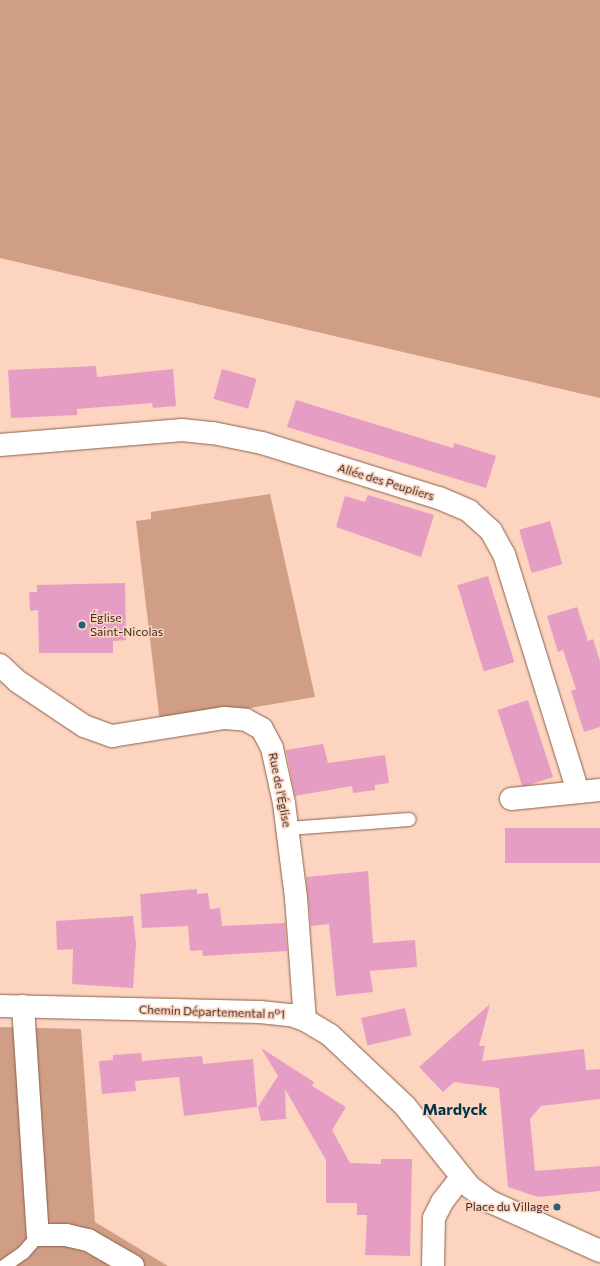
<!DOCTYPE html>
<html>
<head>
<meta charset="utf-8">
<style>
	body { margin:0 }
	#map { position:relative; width:600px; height:1266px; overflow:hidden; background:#fcd4c0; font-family:Commissioner,sans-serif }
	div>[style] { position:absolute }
	.green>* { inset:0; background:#cf9e85 }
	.building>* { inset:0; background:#e69dc3; transform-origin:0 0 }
	.roads { filter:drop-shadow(0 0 1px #8b604a) drop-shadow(0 0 1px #8b604a) }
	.lane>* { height:13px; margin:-6.5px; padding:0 6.5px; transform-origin:6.5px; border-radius:6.5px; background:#fff }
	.street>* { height:22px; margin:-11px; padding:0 11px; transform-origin:11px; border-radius:11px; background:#fff }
	.secondary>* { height:22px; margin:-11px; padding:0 11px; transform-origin:11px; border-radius:11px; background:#fff }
	.dots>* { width:11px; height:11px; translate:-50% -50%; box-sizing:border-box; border:2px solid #fcd4c0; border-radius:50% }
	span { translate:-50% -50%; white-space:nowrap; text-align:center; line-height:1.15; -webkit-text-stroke:3px #fcd4c0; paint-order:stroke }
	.street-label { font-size:12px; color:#3e2b22 }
	.poi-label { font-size:12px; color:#3e2b22 }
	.left { translate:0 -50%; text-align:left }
	.right { translate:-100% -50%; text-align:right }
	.district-label { font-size:16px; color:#003648; font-weight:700 }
</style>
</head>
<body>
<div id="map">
	<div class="green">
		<div style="clip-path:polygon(0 0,600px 0,600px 398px,0 258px)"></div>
		<div style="clip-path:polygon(270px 494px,315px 697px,160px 723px,136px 521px,151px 519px,151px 512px)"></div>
		<div style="clip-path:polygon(0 1027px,81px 1029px,95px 1222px,168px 1266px,0 1266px)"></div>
	</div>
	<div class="building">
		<div style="clip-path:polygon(96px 366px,97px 377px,173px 369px,176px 406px,153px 408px,152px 403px,77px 409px,77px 415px,11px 418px,8px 370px)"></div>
		<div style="left:222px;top:369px;width:36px;height:31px;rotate:16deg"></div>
		<div style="clip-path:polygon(296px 400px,453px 448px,454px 443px,496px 456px,486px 488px,287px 427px)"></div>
		<div style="clip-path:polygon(368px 495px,434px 515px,421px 557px,336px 527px,345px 496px,365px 502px)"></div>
		<div style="left:550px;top:521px;width:45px;height:32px;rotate:74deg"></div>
		<div style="left:488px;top:576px;width:90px;height:32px;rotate:73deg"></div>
		<div style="clip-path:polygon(125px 583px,126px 640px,113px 641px,113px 653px,39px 653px,38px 610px,30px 611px,29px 592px,37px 592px,37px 585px)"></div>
		<div style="clip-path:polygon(577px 607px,588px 641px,593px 639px,600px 661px,600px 727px,584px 732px,571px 691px,576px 689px,563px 650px,558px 652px,547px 616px)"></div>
		<div style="left:528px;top:700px;width:81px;height:32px;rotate:72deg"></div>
		<div style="clip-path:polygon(323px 744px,328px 763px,385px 755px,389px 783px,375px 785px,375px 790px,353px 793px,352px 786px,295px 796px,286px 750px)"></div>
		<div style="left:600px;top:828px;width:35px;height:95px;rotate:90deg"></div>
		<div style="clip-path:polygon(368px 871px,373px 943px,415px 940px,417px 967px,370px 971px,373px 992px,336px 996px,329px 924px,311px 926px,306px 877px)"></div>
		<div style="clip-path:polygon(197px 889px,197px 894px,208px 893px,210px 909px,220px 908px,222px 926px,285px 923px,287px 951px,203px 956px,202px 950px,190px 951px,188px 926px,142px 928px,140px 894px)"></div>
		<div style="clip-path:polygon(133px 916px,136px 944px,133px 988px,72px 984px,73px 949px,57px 950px,56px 921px)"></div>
		<div style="clip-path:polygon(490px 1004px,479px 1046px,485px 1046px,482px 1061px,584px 1049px,586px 1070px,600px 1069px,600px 1099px,541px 1106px,530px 1119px,535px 1171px,600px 1166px,600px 1191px,538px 1197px,508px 1187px,499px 1088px,454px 1082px,443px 1092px,419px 1067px)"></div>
		<div style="left:405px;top:1008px;width:28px;height:45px;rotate:77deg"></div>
		<div style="clip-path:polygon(261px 1048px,314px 1082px,312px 1086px,346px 1107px,332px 1130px,350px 1163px,381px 1164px,381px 1159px,412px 1159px,410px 1256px,365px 1255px,367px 1215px,357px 1215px,357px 1203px,326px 1203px,326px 1160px,285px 1089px,286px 1119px,261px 1121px,258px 1107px,278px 1076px)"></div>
		<div style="clip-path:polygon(141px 1053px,142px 1061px,202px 1056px,203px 1064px,253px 1059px,257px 1107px,184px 1116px,179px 1077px,135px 1081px,136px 1091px,102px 1094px,99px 1061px,113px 1060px,113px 1055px)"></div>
	</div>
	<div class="roads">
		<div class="lane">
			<div style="left:288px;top:828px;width:121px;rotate:-4.3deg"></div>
			<div style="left:3px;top:1266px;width:24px;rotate:-35deg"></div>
			<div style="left:23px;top:1252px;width:23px;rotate:-49deg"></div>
		</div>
		<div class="street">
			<div style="left:0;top:445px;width:183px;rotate:-4.7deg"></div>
			<div style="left:182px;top:430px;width:31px;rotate:6deg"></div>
			<div style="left:213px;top:433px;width:50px;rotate:11.5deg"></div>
			<div style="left:262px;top:443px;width:185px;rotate:17.3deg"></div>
			<div style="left:439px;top:498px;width:33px;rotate:23deg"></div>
			<div style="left:469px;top:511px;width:30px;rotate:42deg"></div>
			<div style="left:491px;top:531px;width:26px;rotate:61deg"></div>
			<div style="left:504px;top:554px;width:249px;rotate:72.7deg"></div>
			<div style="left:0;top:665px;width:23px;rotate:43deg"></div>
			<div style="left:17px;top:681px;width:81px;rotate:33.9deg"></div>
			<div style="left:84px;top:726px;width:30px;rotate:20deg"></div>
			<div style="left:112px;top:736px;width:114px;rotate:-9.1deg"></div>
			<div style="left:225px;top:718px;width:21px;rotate:5deg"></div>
			<div style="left:246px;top:720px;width:18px;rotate:29deg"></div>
			<div style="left:262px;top:729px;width:21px;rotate:62deg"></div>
			<div style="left:272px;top:748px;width:56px;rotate:77.7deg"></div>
			<div style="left:284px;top:803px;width:96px;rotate:82.8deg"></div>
			<div style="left:296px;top:898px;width:122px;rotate:85.8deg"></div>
			<div style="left:511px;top:799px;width:89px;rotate:-5.8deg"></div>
			<div style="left:23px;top:1006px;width:229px;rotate:86.3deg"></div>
			<div style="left:38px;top:1235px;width:28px"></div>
			<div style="left:66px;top:1235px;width:23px;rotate:13deg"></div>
			<div style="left:88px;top:1240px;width:52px;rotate:30deg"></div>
			<div style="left:433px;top:1266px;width:48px;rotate:-88.8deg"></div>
			<div style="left:434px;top:1218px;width:18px;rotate:-63deg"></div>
			<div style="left:442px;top:1202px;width:31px;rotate:-52deg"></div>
		</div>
		<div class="secondary">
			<div style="left:0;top:1006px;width:260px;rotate:1.3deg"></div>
			<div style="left:260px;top:1012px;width:31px;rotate:6deg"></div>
			<div style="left:291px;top:1015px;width:15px;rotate:20deg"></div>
			<div style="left:305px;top:1020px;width:29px;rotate:31deg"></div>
			<div style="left:330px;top:1035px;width:103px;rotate:43.4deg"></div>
			<div style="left:405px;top:1106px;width:104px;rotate:51.3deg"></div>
			<div style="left:470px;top:1187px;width:26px;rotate:36deg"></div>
			<div style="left:491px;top:1202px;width:120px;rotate:24.2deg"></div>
		</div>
	</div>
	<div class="dots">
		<div style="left:82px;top:625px;background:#246078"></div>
		<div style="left:557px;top:1207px;background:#246078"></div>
	</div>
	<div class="street-label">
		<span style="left:386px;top:482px;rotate:17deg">Allée des Peupliers</span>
		<span style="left:280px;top:790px;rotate:79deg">Rue de l'Église</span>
		<span style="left:212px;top:1012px;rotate:2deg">Chemin Départemental n°1</span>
	</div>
	<div class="poi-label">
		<span class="left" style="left:90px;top:625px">Église<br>Saint-Nicolas</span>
		<span class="right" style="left:549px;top:1207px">Place du Village</span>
	</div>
	<div class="district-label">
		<span style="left:455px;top:1109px">Mardyck</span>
	</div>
</div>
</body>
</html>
